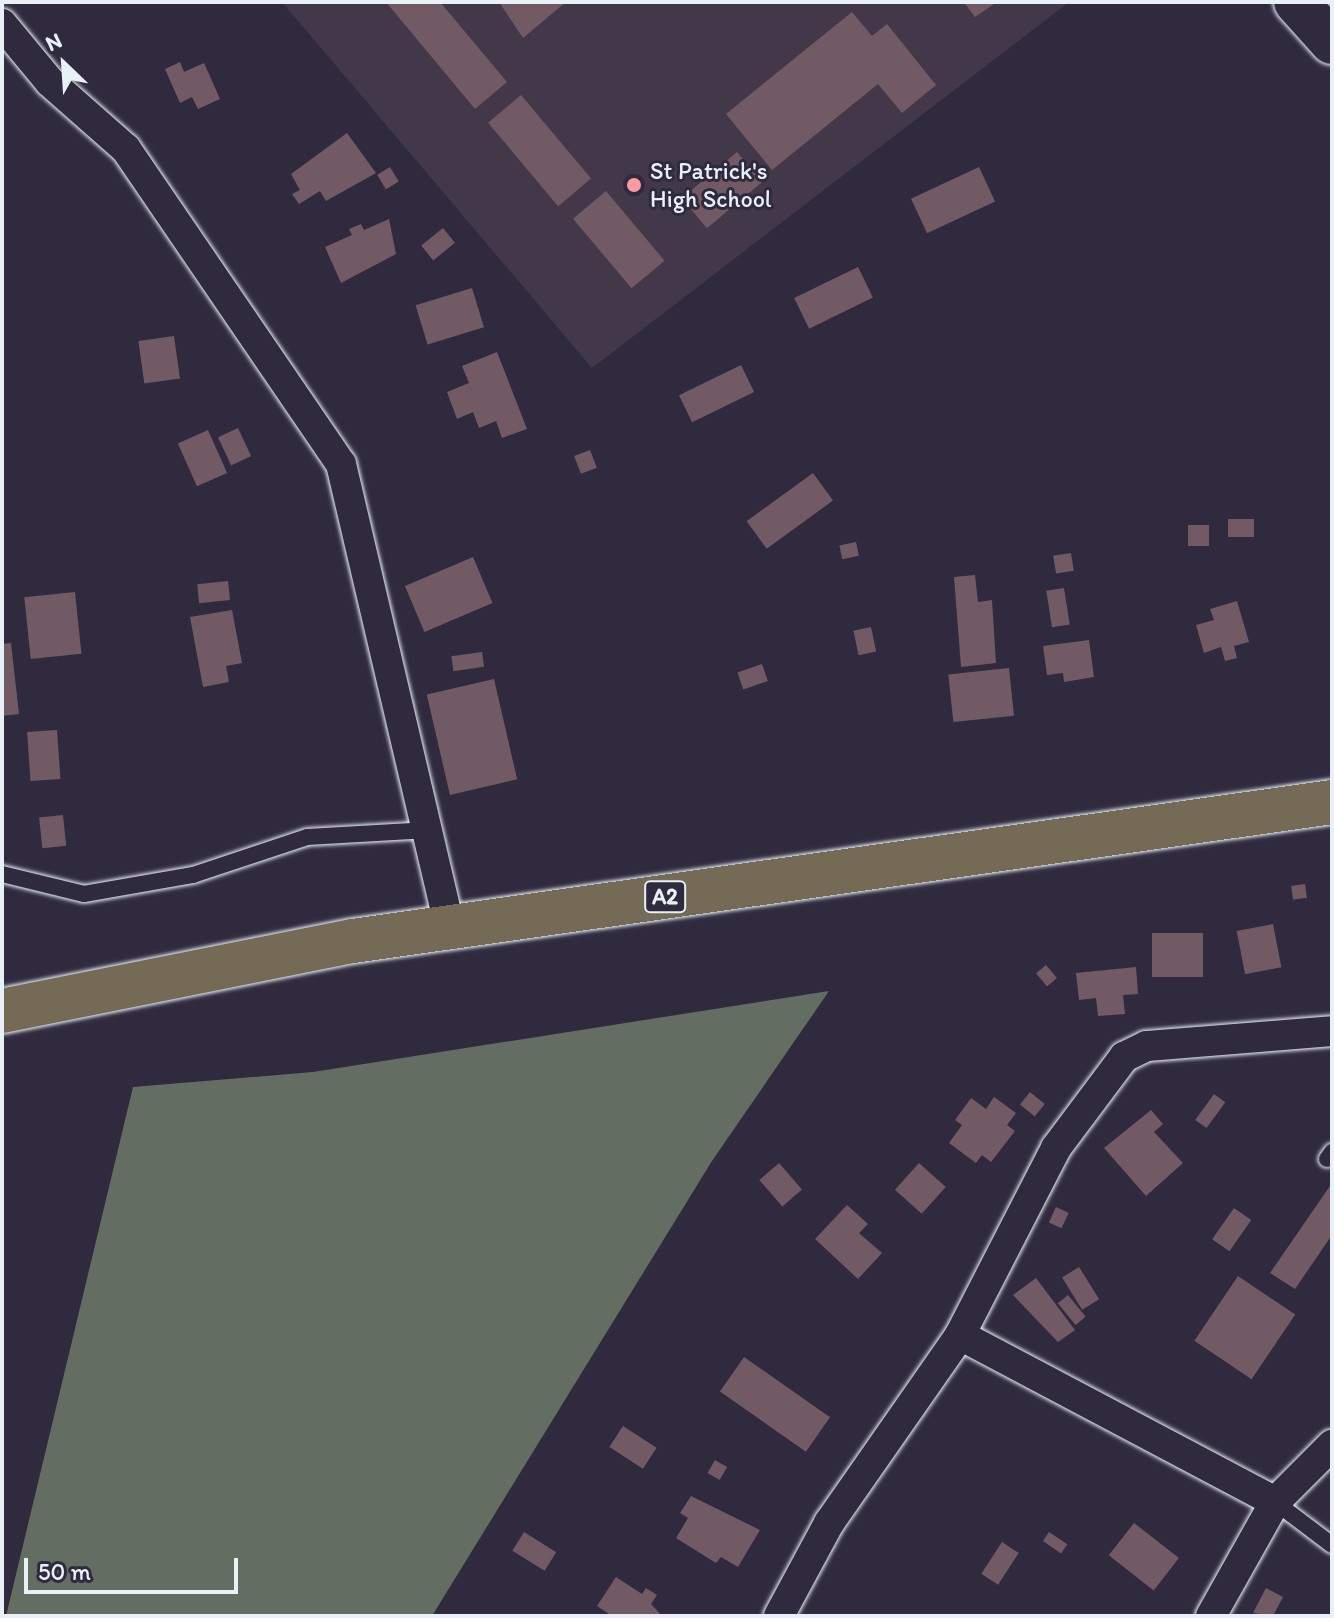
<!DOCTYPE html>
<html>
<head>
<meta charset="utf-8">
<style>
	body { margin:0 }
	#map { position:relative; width:1334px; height:1618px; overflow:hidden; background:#2f2a3d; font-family:Itim,sans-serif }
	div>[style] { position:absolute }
	.built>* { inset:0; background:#433849 }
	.green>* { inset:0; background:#636d61 }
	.building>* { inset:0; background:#725a64; transform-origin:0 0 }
	.roads { filter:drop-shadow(0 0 2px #e8f1f8) drop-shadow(0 0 2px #e8f1f8) }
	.lane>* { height:16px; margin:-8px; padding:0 8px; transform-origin:8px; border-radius:8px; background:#2f2a3d }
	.street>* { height:30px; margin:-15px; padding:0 15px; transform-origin:15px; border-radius:15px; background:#2f2a3d }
	.secondary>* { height:44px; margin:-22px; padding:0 22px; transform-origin:22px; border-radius:22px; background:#2f2a3d }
	.primary>* { height:44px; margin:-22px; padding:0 22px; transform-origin:22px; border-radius:22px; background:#756a55 }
	.dots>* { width:22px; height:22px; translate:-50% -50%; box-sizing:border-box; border:4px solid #2f2a3d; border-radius:50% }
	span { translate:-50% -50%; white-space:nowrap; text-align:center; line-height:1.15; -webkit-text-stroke:6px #2f2a3d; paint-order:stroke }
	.shield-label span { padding:2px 6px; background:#2f2a3d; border:2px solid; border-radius:6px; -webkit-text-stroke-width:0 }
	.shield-label { font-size:22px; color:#e8f1f8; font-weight:700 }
	.poi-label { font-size:24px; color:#e8f1f8 }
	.left { translate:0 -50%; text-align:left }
	.frame { position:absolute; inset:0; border:4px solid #e8f1f8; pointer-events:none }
	.north { position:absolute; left:24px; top:24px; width:80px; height:80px; -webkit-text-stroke:6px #2f2a3d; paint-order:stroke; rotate:335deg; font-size:22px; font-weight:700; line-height:32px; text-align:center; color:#e8f1f8 }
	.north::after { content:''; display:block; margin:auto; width:28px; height:36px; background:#e8f1f8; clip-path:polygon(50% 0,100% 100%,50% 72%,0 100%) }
	.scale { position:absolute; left:24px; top:1558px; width:214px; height:36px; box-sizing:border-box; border:4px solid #e8f1f8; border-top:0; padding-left:10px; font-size:24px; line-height:28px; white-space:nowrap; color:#e8f1f8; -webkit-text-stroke:6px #2f2a3d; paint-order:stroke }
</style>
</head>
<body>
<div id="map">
	<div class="built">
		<div style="clip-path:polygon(282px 2px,1069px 2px,592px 368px)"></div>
	</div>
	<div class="green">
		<div style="clip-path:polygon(829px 991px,712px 1161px,432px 1616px,6px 1616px,133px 1087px,313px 1072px)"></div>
	</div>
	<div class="building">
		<div style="clip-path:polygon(386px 2px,440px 2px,507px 82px,475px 109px)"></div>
		<div style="clip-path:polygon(499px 2px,566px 2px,523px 38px)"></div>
		<div style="clip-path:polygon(964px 2px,997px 2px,975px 17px)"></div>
		<div style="clip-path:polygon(852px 12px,872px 36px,887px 24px,936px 85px,902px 113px,878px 84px,772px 170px,726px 114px)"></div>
		<div style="clip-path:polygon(180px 62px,184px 72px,204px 63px,220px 99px,198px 109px,192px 97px,180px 103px,165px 69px)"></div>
		<div style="left:521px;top:95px;width:109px;height:43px;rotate:50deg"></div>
		<div style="clip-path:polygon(347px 133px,376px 173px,326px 201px,320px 191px,299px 204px,292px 194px,300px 190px,291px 174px)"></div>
		<div style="left:737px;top:152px;width:39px;height:72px;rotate:50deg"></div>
		<div style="left:390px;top:167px;width:17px;height:15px;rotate:59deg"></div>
		<div style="left:979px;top:167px;width:38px;height:75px;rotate:65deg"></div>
		<div style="left:606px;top:191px;width:91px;height:43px;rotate:50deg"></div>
		<div style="clip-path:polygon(389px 219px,396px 254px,341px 283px,325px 247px,352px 235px,349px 229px,361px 224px,364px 230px)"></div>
		<div style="left:443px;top:228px;width:19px;height:28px;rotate:51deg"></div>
		<div style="left:858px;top:267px;width:34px;height:71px;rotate:64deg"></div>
		<div style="left:472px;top:288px;width:41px;height:59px;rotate:73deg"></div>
		<div style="left:174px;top:336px;width:43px;height:36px;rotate:82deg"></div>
		<div style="clip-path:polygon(497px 352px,527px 429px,502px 438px,496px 421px,479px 428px,473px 412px,457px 419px,447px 392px,469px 383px,462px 366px)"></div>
		<div style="left:741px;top:365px;width:30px;height:69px;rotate:64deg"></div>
		<div style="left:238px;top:428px;width:31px;height:22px;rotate:65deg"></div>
		<div style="left:208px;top:430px;width:47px;height:33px;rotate:66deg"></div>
		<div style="left:590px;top:450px;width:19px;height:17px;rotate:69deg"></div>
		<div style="left:813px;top:473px;width:34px;height:82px;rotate:54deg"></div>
		<div style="left:1228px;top:519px;width:26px;height:18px"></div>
		<div style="left:1188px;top:525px;width:21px;height:21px"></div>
		<div style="left:856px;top:542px;width:14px;height:17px;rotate:78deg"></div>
		<div style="left:1071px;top:553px;width:18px;height:18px;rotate:81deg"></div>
		<div style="left:473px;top:557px;width:50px;height:74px;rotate:67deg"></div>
		<div style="clip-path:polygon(975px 575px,978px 602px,992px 600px,996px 663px,961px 667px,954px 577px)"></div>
		<div style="left:228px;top:581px;width:19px;height:31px;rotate:84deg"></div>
		<div style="left:1064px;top:588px;width:37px;height:18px;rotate:81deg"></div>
		<div style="left:75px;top:592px;width:62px;height:51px;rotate:84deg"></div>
		<div style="clip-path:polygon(1237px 601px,1249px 642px,1234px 646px,1237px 658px,1225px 661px,1221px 647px,1204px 653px,1196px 625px,1214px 620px,1210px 609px)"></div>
		<div style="clip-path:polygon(232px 610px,242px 663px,226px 666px,229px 682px,203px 687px,190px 617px)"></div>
		<div style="left:871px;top:627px;width:25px;height:18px;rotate:78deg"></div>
		<div style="clip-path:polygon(1089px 640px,1094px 677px,1064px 682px,1063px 673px,1047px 675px,1043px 646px)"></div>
		<div style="clip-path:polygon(11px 643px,19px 714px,2px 716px,2px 644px)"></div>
		<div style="left:482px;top:652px;width:15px;height:31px;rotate:82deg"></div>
		<div style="left:762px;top:664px;width:18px;height:26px;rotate:71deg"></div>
		<div style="left:1009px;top:668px;width:48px;height:61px;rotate:84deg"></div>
		<div style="left:494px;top:679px;width:103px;height:69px;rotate:77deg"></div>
		<div style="left:57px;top:730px;width:49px;height:30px;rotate:86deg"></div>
		<div style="left:63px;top:815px;width:31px;height:24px;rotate:84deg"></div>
		<div style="left:1305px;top:884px;width:14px;height:14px;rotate:82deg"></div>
		<div style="left:1273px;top:924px;width:44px;height:37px;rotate:79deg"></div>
		<div style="left:1203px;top:933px;width:44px;height:51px;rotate:90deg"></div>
		<div style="left:1046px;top:965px;width:17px;height:13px;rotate:50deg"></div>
		<div style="clip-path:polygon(1136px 967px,1138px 994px,1123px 995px,1125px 1014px,1098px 1016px,1096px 998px,1079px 1000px,1076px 973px)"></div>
		<div style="left:1030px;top:1092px;width:19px;height:16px;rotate:39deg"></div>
		<div style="left:1214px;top:1094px;width:14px;height:32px;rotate:36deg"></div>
		<div style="clip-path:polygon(994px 1097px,1016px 1113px,1007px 1125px,1015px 1131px,991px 1162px,982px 1155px,976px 1163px,949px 1143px,962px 1125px,955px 1120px,971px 1098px,986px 1109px)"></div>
		<div style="clip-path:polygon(1151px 1110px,1163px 1124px,1154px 1132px,1183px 1163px,1146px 1196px,1104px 1148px)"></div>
		<div style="left:779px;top:1163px;width:35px;height:26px;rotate:49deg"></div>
		<div style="left:919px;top:1163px;width:36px;height:36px;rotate:42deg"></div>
		<div style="clip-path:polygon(1332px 1183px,1332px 1235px,1295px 1289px,1270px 1273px)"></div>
		<div style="clip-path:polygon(847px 1205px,868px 1224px,859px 1233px,882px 1253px,858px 1279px,815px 1239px)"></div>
		<div style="left:1056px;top:1207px;width:14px;height:17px;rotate:25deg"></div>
		<div style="left:1234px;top:1208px;width:21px;height:38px;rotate:35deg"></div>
		<div style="left:1079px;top:1267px;width:38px;height:20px;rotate:58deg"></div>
		<div style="left:1238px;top:1276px;width:69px;height:78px;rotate:34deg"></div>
		<div style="clip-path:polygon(1036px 1278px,1075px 1330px,1058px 1342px,1013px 1295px)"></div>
		<div style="left:1068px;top:1295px;width:28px;height:13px;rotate:51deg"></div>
		<div style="left:744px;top:1357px;width:105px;height:42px;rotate:35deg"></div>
		<div style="left:623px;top:1426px;width:40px;height:25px;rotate:33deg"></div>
		<div style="left:715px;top:1460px;width:14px;height:15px;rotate:30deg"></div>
		<div style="clip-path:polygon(691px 1496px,760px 1530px,738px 1567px,721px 1557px,716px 1563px,676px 1538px,688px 1518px,680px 1513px)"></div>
		<div style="left:1134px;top:1523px;width:57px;height:41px;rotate:38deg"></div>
		<div style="left:524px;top:1532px;width:38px;height:22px;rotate:32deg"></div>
		<div style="left:1049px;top:1532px;width:22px;height:11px;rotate:34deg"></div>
		<div style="left:1002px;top:1542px;width:20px;height:38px;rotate:33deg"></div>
		<div style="clip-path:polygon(616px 1577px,642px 1594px,646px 1588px,657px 1595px,651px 1604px,662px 1616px,612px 1616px,597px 1606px)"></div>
		<div style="clip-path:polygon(1266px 1588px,1283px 1597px,1273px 1616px,1253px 1613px)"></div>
	</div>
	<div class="roads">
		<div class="lane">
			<div style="left:2px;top:874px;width:84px;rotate:13.7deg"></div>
			<div style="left:84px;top:894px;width:111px;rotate:-9.9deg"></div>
			<div style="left:193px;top:875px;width:120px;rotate:-18.4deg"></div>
			<div style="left:307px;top:837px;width:122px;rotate:-3.3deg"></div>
			<div style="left:1327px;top:1159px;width:9px;rotate:-54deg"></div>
			<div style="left:1275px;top:1502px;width:71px;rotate:37deg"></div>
		</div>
		<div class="street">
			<div style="left:2px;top:24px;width:75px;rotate:50.4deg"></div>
			<div style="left:50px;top:82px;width:101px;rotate:41.4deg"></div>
			<div style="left:126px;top:149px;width:381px;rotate:55.7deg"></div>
			<div style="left:341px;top:464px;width:479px;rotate:76.8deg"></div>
			<div style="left:960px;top:1335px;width:357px;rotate:27.9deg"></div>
			<div style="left:779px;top:1616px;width:106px;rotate:-61.7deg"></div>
			<div style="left:829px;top:1523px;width:229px;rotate:-55.1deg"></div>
			<div style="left:960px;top:1335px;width:210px;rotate:-62.8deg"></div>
			<div style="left:1056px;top:1148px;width:114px;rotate:-53.2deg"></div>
			<div style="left:1124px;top:1057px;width:25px;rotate:-26deg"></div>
			<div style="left:1147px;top:1046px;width:186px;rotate:-4.6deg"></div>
			<div style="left:1211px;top:1616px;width:131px;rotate:-60.7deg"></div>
			<div style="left:1275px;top:1502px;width:81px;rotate:-45deg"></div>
		</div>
		<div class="secondary">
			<div style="left:1296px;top:2px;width:54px;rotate:48deg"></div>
		</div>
		<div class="primary">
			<div style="left:2px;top:1011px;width:358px;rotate:-11.3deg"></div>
			<div style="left:353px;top:941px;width:989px;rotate:-8.08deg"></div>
		</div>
	</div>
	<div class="dots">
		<div style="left:634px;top:185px;background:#ff9aa2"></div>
	</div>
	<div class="shield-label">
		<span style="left:665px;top:897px">A2</span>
	</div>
	<div class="poi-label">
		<span class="left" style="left:650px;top:185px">St Patrick's<br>High School</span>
	</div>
	<div class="frame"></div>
	<div class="north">N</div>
	<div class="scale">50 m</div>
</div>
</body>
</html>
